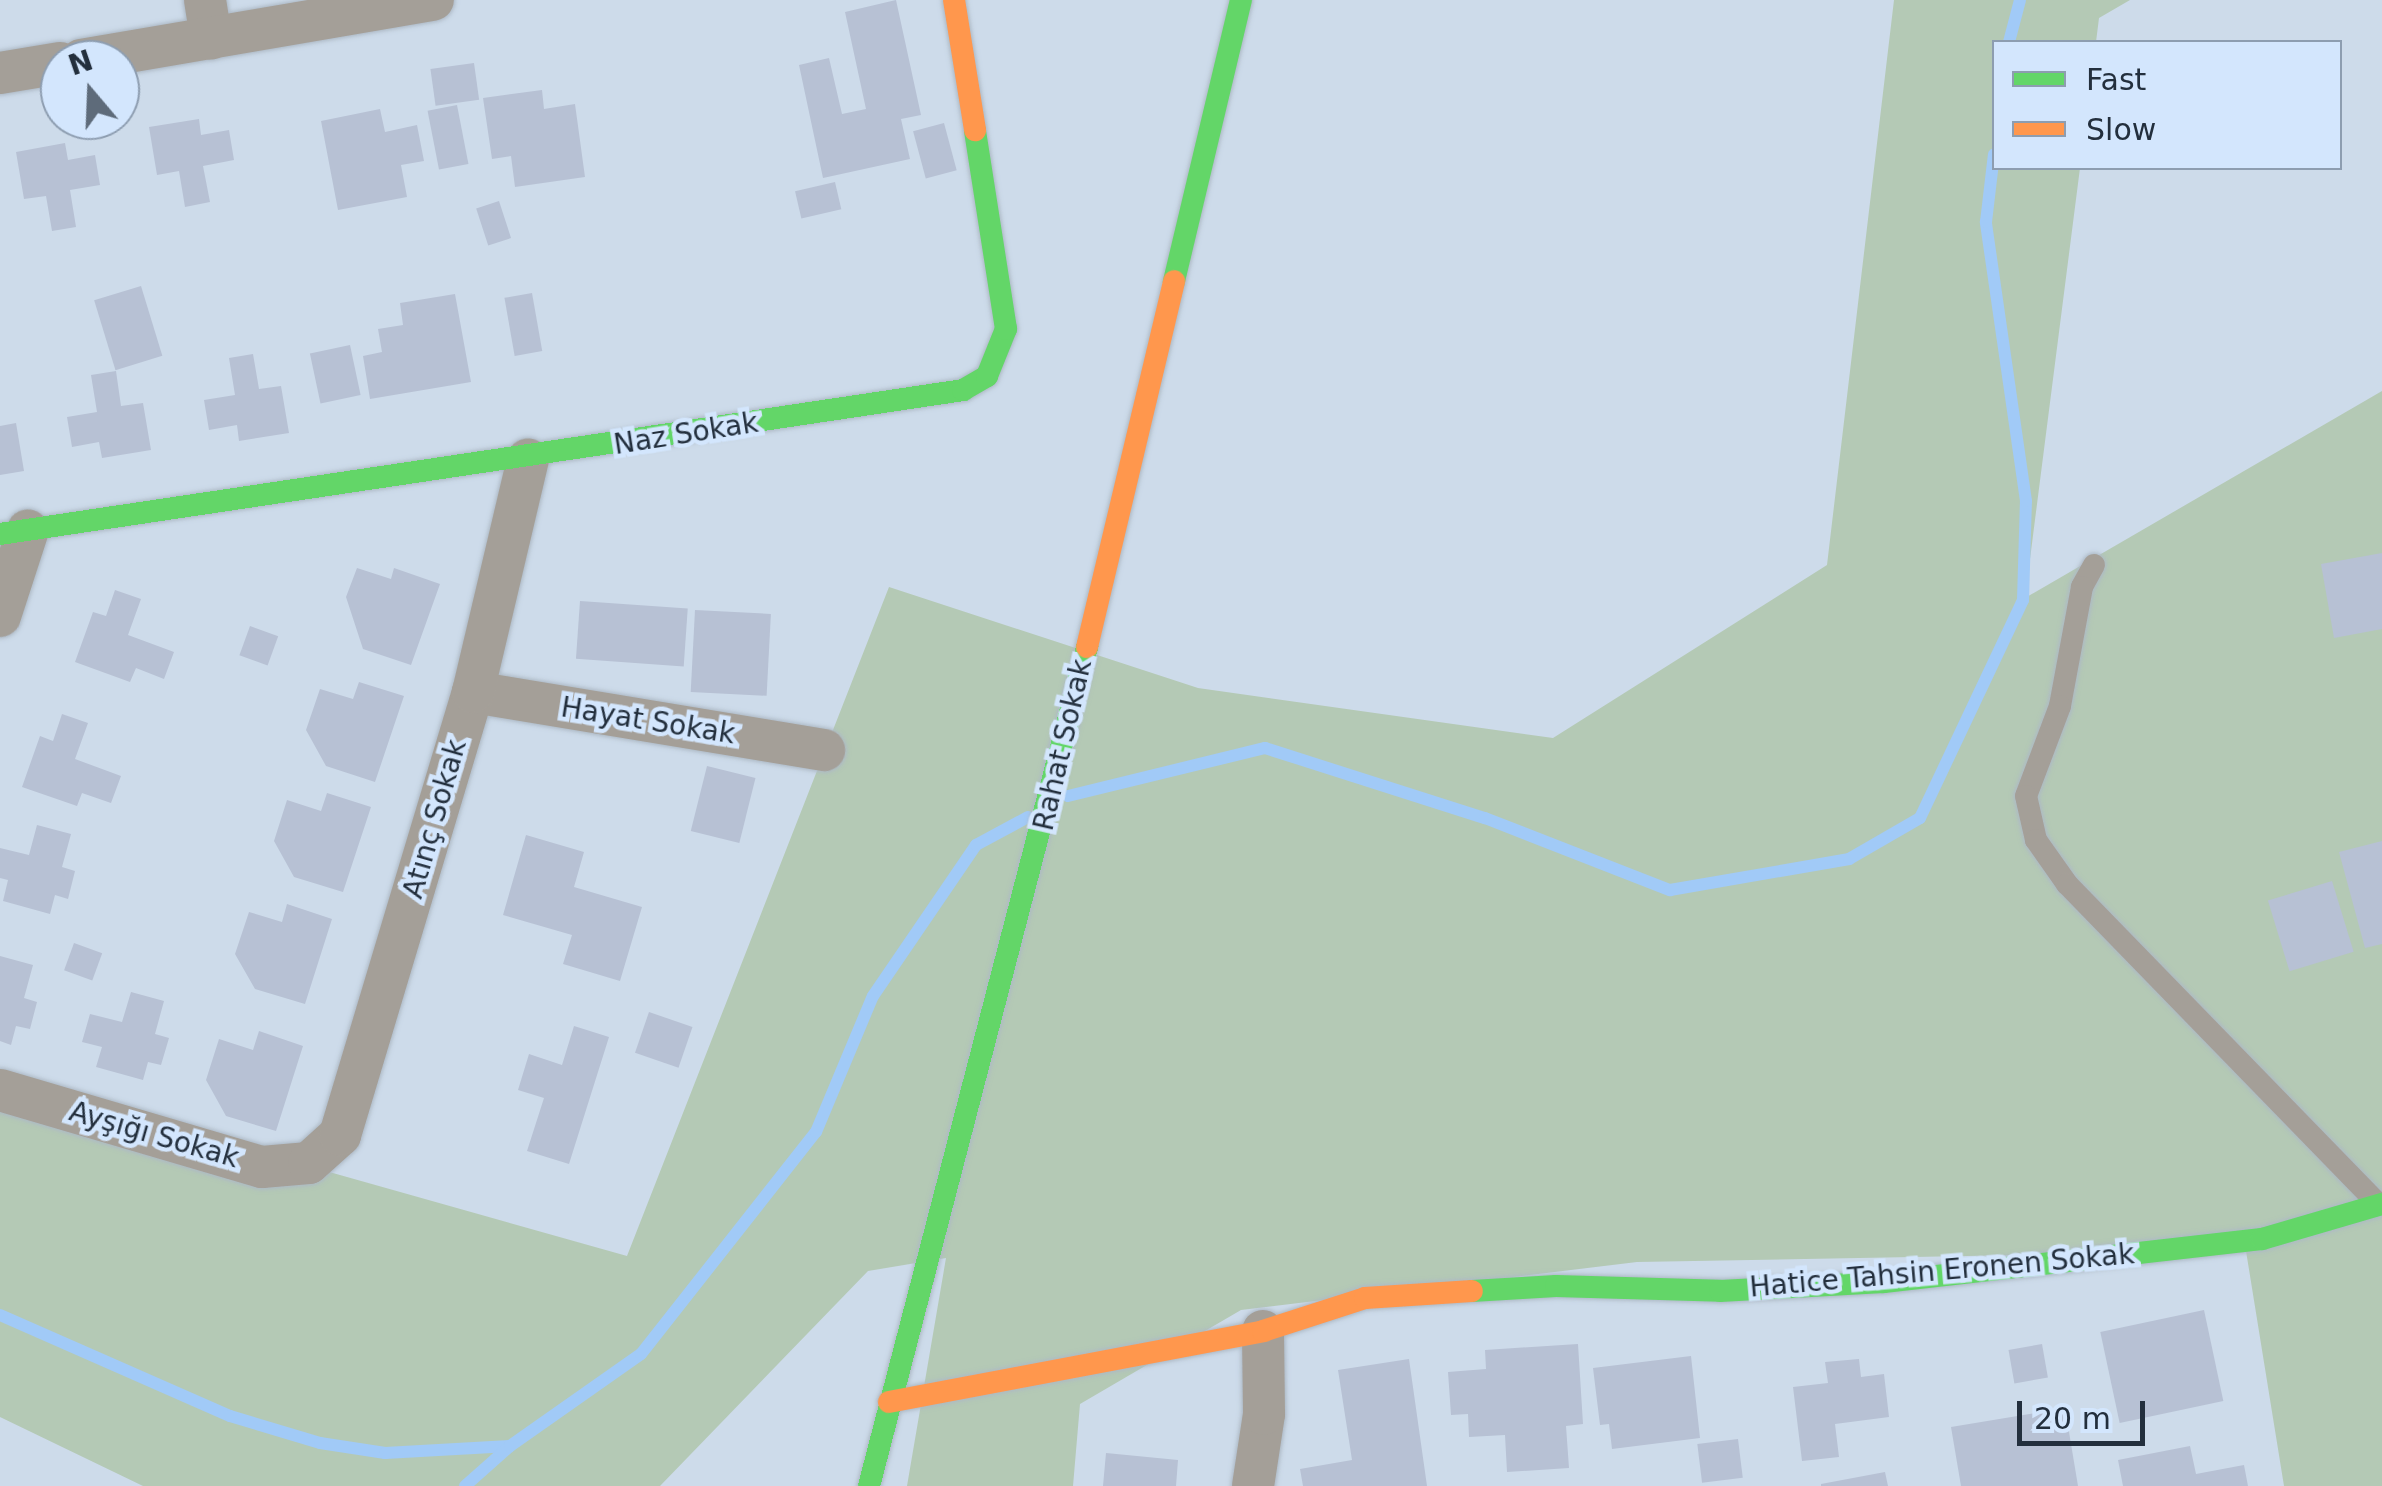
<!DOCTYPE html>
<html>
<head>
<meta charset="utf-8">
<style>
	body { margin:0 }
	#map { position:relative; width:2382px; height:1486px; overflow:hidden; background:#cddbea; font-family:"DejaVu Sans",sans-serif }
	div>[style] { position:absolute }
	.green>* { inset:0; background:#b4c9b5 }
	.stream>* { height:12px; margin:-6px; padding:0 6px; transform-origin:6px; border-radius:6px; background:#a1caf7 }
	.building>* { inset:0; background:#b7c1d4; transform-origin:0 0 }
	.roads { filter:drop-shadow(0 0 2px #adb9c5) drop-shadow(0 0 2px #adb9c5) }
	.lane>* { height:22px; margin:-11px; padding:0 11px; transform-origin:11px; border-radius:11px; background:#a49f98 }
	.street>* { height:42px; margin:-21px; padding:0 21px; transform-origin:21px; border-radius:21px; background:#a49f98 }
	.fast>* { height:22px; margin:-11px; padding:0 11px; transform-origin:11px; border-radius:11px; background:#63d668 }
	.slow>* { height:22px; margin:-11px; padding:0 11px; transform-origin:11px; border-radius:11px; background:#ff974d }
	span { translate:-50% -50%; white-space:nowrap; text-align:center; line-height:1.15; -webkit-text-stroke:9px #d3e6fd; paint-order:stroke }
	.street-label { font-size:28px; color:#232f3d }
	.legend { position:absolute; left:1992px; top:40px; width:350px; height:130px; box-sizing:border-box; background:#d3e6fd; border:2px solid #8d9db0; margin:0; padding:12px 18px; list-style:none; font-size:30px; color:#232f3d }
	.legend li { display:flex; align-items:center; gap:20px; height:50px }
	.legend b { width:50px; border:2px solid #8d9db0 }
	.north { position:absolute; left:40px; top:40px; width:100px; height:100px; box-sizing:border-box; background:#d3e6fd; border:2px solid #8d9db0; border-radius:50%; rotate:341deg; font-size:28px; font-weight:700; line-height:40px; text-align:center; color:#232f3d }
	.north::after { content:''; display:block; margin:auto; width:35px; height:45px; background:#5e6b7a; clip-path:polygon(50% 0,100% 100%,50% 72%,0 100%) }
	.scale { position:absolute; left:2017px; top:1401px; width:128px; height:45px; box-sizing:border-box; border:5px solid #232f3d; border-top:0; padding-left:12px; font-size:30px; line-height:35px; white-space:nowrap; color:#232f3d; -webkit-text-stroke:8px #d3e6fd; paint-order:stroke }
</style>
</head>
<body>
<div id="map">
	<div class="green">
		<div style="clip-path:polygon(1894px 0,2130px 0,2099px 18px,2096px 42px,1994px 42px,1994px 168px,2080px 168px,2025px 598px,2382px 391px,2382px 1486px,2284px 1486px,2246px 1251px,1637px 1262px,1241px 1310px,1080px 1404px,1073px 1486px,907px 1486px,946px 1258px,868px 1271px,660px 1486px,143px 1486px,0 1417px,0 1079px,627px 1256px,889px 587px,1198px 688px,1553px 738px,1827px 565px)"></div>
	</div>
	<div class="stream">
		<div style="left:2009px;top:42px;width:43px;rotate:-75.3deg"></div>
		<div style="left:1068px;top:796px;width:203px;rotate:-13.7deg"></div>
		<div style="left:1265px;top:748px;width:231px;rotate:17.7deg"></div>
		<div style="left:1485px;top:818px;width:199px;rotate:21.3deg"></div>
		<div style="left:1670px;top:890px;width:182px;rotate:-9.8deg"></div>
		<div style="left:1849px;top:859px;width:82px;rotate:-30deg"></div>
		<div style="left:1920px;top:818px;width:241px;rotate:-64.7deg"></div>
		<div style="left:2023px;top:600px;width:99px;rotate:-88.3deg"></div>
		<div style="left:2026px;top:501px;width:282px;rotate:-98.2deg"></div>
		<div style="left:1986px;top:222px;width:68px;rotate:-83.3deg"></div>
		<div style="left:0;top:1315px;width:251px;rotate:23.7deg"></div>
		<div style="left:230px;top:1416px;width:94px;rotate:16.7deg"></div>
		<div style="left:320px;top:1443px;width:66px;rotate:8.7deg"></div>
		<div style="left:385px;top:1453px;width:125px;rotate:-3.2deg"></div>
		<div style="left:465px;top:1486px;width:60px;rotate:-41.6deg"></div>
		<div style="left:510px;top:1446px;width:160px;rotate:-35.1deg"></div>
		<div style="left:641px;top:1354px;width:283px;rotate:-51.8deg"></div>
		<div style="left:816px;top:1132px;width:147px;rotate:-67.3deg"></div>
		<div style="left:873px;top:996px;width:183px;rotate:-55.7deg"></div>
		<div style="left:976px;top:845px;width:59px;rotate:-28.3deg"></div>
	</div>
	<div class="building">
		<div style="clip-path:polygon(896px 0,921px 115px,901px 119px,910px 159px,823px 178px,799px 65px,829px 58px,842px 114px,866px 109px,845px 12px)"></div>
		<div style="left:474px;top:63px;width:37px;height:44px;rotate:82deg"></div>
		<div style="clip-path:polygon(542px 90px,544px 109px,575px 104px,585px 177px,515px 187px,511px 156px,492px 159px,483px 98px)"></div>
		<div style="left:457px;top:105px;width:60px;height:30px;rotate:79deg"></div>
		<div style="clip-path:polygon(380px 109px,385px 132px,417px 125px,424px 161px,401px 165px,407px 197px,338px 210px,321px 121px)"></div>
		<div style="clip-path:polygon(199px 119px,201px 135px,229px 130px,234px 160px,203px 166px,210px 202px,185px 207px,179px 171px,157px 175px,149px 127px)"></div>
		<div style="left:944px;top:123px;width:49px;height:32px;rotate:75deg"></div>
		<div style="clip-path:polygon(65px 143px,68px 160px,95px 155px,100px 185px,70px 190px,76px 227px,52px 231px,46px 196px,24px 199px,16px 152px)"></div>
		<div style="left:835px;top:182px;width:28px;height:41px;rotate:77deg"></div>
		<div style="left:499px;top:201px;width:39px;height:24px;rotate:72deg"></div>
		<div style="left:141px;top:286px;width:73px;height:49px;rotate:73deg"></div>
		<div style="left:532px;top:293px;width:59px;height:28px;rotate:80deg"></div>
		<div style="clip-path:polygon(455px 294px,471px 382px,370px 399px,363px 356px,382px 352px,378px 329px,403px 325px,400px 303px)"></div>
		<div style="left:350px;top:345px;width:51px;height:41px;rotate:78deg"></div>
		<div style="clip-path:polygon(253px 354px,259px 389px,281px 386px,289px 433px,239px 441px,237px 425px,209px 430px,204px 400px,235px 395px,229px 358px)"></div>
		<div style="clip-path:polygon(116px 371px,121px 406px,143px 403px,151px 450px,102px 458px,99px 442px,72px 447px,67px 417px,97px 412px,91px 375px)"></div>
		<div style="clip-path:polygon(16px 423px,24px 471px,0 475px,0 426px)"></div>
		<div style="clip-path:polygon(2382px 553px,2382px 629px,2334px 638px,2321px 564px)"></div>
		<div style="clip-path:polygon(357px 568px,391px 579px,394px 568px,440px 584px,411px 665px,363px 649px,346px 597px)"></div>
		<div style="clip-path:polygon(115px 590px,141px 599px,128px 635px,174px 652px,164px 679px,136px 668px,130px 682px,75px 662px,93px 612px,106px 616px)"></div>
		<div style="left:580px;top:601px;width:108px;height:58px;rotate:4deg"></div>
		<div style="left:695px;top:610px;width:76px;height:82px;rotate:3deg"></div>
		<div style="left:250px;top:626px;width:30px;height:31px;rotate:20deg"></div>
		<div style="clip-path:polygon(359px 682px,404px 696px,375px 782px,326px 766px,306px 730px,320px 689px,353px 699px)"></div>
		<div style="clip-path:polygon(62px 714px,88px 723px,75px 759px,121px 776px,111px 803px,82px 793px,77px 806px,22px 787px,40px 736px,53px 741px)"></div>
		<div style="left:707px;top:766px;width:50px;height:67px;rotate:14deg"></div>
		<div style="clip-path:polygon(327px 793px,371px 807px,343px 892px,294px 877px,274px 841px,287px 800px,321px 811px)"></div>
		<div style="clip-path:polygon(37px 825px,71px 834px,62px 867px,75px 871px,68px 899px,55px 895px,50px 914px,3px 901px,8px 880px,0 878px,0 848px,29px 855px)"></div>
		<div style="clip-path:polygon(526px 835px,584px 852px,574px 887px,642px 907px,620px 981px,563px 964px,572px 935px,503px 915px)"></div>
		<div style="clip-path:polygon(2382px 841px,2382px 944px,2365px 948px,2339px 852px)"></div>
		<div style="left:2332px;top:881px;width:74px;height:67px;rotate:73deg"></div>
		<div style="clip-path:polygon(287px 904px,332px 919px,305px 1004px,255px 989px,235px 954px,249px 912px,282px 922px)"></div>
		<div style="left:74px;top:943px;width:30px;height:29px;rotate:20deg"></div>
		<div style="clip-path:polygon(0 956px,33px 965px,24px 998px,37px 1002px,30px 1029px,16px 1026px,11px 1045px,0 1041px)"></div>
		<div style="clip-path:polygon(131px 992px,164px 1001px,155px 1034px,169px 1038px,161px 1065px,148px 1062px,143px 1080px,96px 1067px,102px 1047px,82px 1042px,90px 1014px,122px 1022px)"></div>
		<div style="left:649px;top:1012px;width:46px;height:43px;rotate:19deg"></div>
		<div style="clip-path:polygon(574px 1026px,609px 1037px,569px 1164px,527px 1151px,544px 1098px,518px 1090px,529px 1054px,562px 1065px)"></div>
		<div style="clip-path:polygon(259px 1031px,303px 1046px,276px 1131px,226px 1116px,206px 1080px,219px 1039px,253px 1050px)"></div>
		<div style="left:2204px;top:1310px;width:93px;height:106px;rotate:78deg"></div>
		<div style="clip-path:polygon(1578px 1344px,1583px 1424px,1566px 1426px,1569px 1468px,1507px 1472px,1505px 1435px,1469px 1437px,1468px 1414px,1451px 1415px,1448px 1372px,1486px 1369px,1485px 1350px)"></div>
		<div style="left:2042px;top:1344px;width:34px;height:34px;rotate:80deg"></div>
		<div style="clip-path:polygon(1691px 1356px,1700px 1438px,1612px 1449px,1609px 1424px,1600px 1425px,1593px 1368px)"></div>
		<div style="clip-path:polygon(1409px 1359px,1427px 1486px,1303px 1486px,1300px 1469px,1352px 1460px,1338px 1370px)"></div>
		<div style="clip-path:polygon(1859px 1359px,1861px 1377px,1884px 1374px,1889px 1417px,1835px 1424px,1839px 1457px,1802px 1461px,1793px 1387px,1828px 1383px,1825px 1362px)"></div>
		<div style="clip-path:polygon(2065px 1408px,2078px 1486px,1961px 1486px,1951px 1427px)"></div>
		<div style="left:1738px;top:1439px;width:39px;height:41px;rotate:83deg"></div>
		<div style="clip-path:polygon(2190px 1446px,2196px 1474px,2244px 1465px,2248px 1486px,2123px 1486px,2118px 1460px)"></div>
		<div style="clip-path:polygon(1106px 1453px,1178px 1460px,1176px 1486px,1103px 1486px)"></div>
		<div style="clip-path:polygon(1885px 1472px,1888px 1486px,1821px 1486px,1821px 1484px)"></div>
	</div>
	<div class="roads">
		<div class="lane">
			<div style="left:2094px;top:565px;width:25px;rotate:119deg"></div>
			<div style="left:2082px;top:587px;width:121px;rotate:100.5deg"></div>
			<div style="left:2060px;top:706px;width:96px;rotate:110.7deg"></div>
			<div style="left:2026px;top:796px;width:45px;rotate:77.2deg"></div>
			<div style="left:2036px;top:840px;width:54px;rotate:54.8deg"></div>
			<div style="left:2067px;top:884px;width:445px;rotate:45.8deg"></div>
		</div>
		<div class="street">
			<div style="left:205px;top:0;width:39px;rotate:81deg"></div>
			<div style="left:81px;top:60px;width:357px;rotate:-9.7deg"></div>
			<div style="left:0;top:73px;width:61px;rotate:-9.5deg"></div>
			<div style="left:0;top:616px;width:90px;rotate:-72deg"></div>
			<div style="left:473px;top:692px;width:356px;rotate:9.4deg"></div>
			<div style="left:0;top:1090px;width:273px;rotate:16.4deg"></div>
			<div style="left:262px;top:1167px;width:47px;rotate:-4.9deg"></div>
			<div style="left:309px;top:1163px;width:42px;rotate:-42.1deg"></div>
			<div style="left:340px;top:1135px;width:463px;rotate:-73.3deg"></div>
			<div style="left:473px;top:692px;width:239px;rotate:-76.7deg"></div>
			<div style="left:1253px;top:1486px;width:73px;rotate:-81.3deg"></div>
			<div style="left:1264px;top:1414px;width:83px;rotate:-90.7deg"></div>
		</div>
		<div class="fast">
			<div style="left:1174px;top:281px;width:289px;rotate:-76.6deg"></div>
			<div style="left:0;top:534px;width:974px;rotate:-8.5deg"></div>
			<div style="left:963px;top:390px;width:28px;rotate:-30deg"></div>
			<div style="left:987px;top:376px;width:51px;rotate:-68deg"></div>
			<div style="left:1006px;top:329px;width:201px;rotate:-98.9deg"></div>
			<div style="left:1472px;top:1291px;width:84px;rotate:-3.4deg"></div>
			<div style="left:1556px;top:1286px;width:164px;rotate:1.7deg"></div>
			<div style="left:1720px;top:1291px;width:164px;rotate:-3.1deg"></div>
			<div style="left:1884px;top:1282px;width:380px;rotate:-6.5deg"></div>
			<div style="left:2262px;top:1239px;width:125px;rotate:-16.3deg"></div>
			<div style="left:869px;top:1486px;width:867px;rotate:-75.43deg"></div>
		</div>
		<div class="slow">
			<div style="left:954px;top:0;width:132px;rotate:80.8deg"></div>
			<div style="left:1087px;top:647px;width:376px;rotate:-76.6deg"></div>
			<div style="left:889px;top:1402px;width:381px;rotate:-10.7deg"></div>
			<div style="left:1263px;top:1331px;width:107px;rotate:-17.9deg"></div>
			<div style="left:1365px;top:1298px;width:107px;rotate:-3.7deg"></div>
		</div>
	</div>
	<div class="street-label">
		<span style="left:686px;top:434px;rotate:-9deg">Naz Sokak</span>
		<span style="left:648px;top:721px;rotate:9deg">Hayat Sokak</span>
		<span style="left:1063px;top:745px;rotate:-77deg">Rahat Sokak</span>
		<span style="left:435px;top:819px;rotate:-74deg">Atınç Sokak</span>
		<span style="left:154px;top:1135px;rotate:16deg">Ayşığı Sokak</span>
		<span style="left:1942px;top:1271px;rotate:-5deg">Hatice Tahsin Eronen Sokak</span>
	</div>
	<ul class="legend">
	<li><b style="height:12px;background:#63d668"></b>Fast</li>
	<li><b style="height:12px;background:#ff974d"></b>Slow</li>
	</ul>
	<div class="north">N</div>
	<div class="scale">20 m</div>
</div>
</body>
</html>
